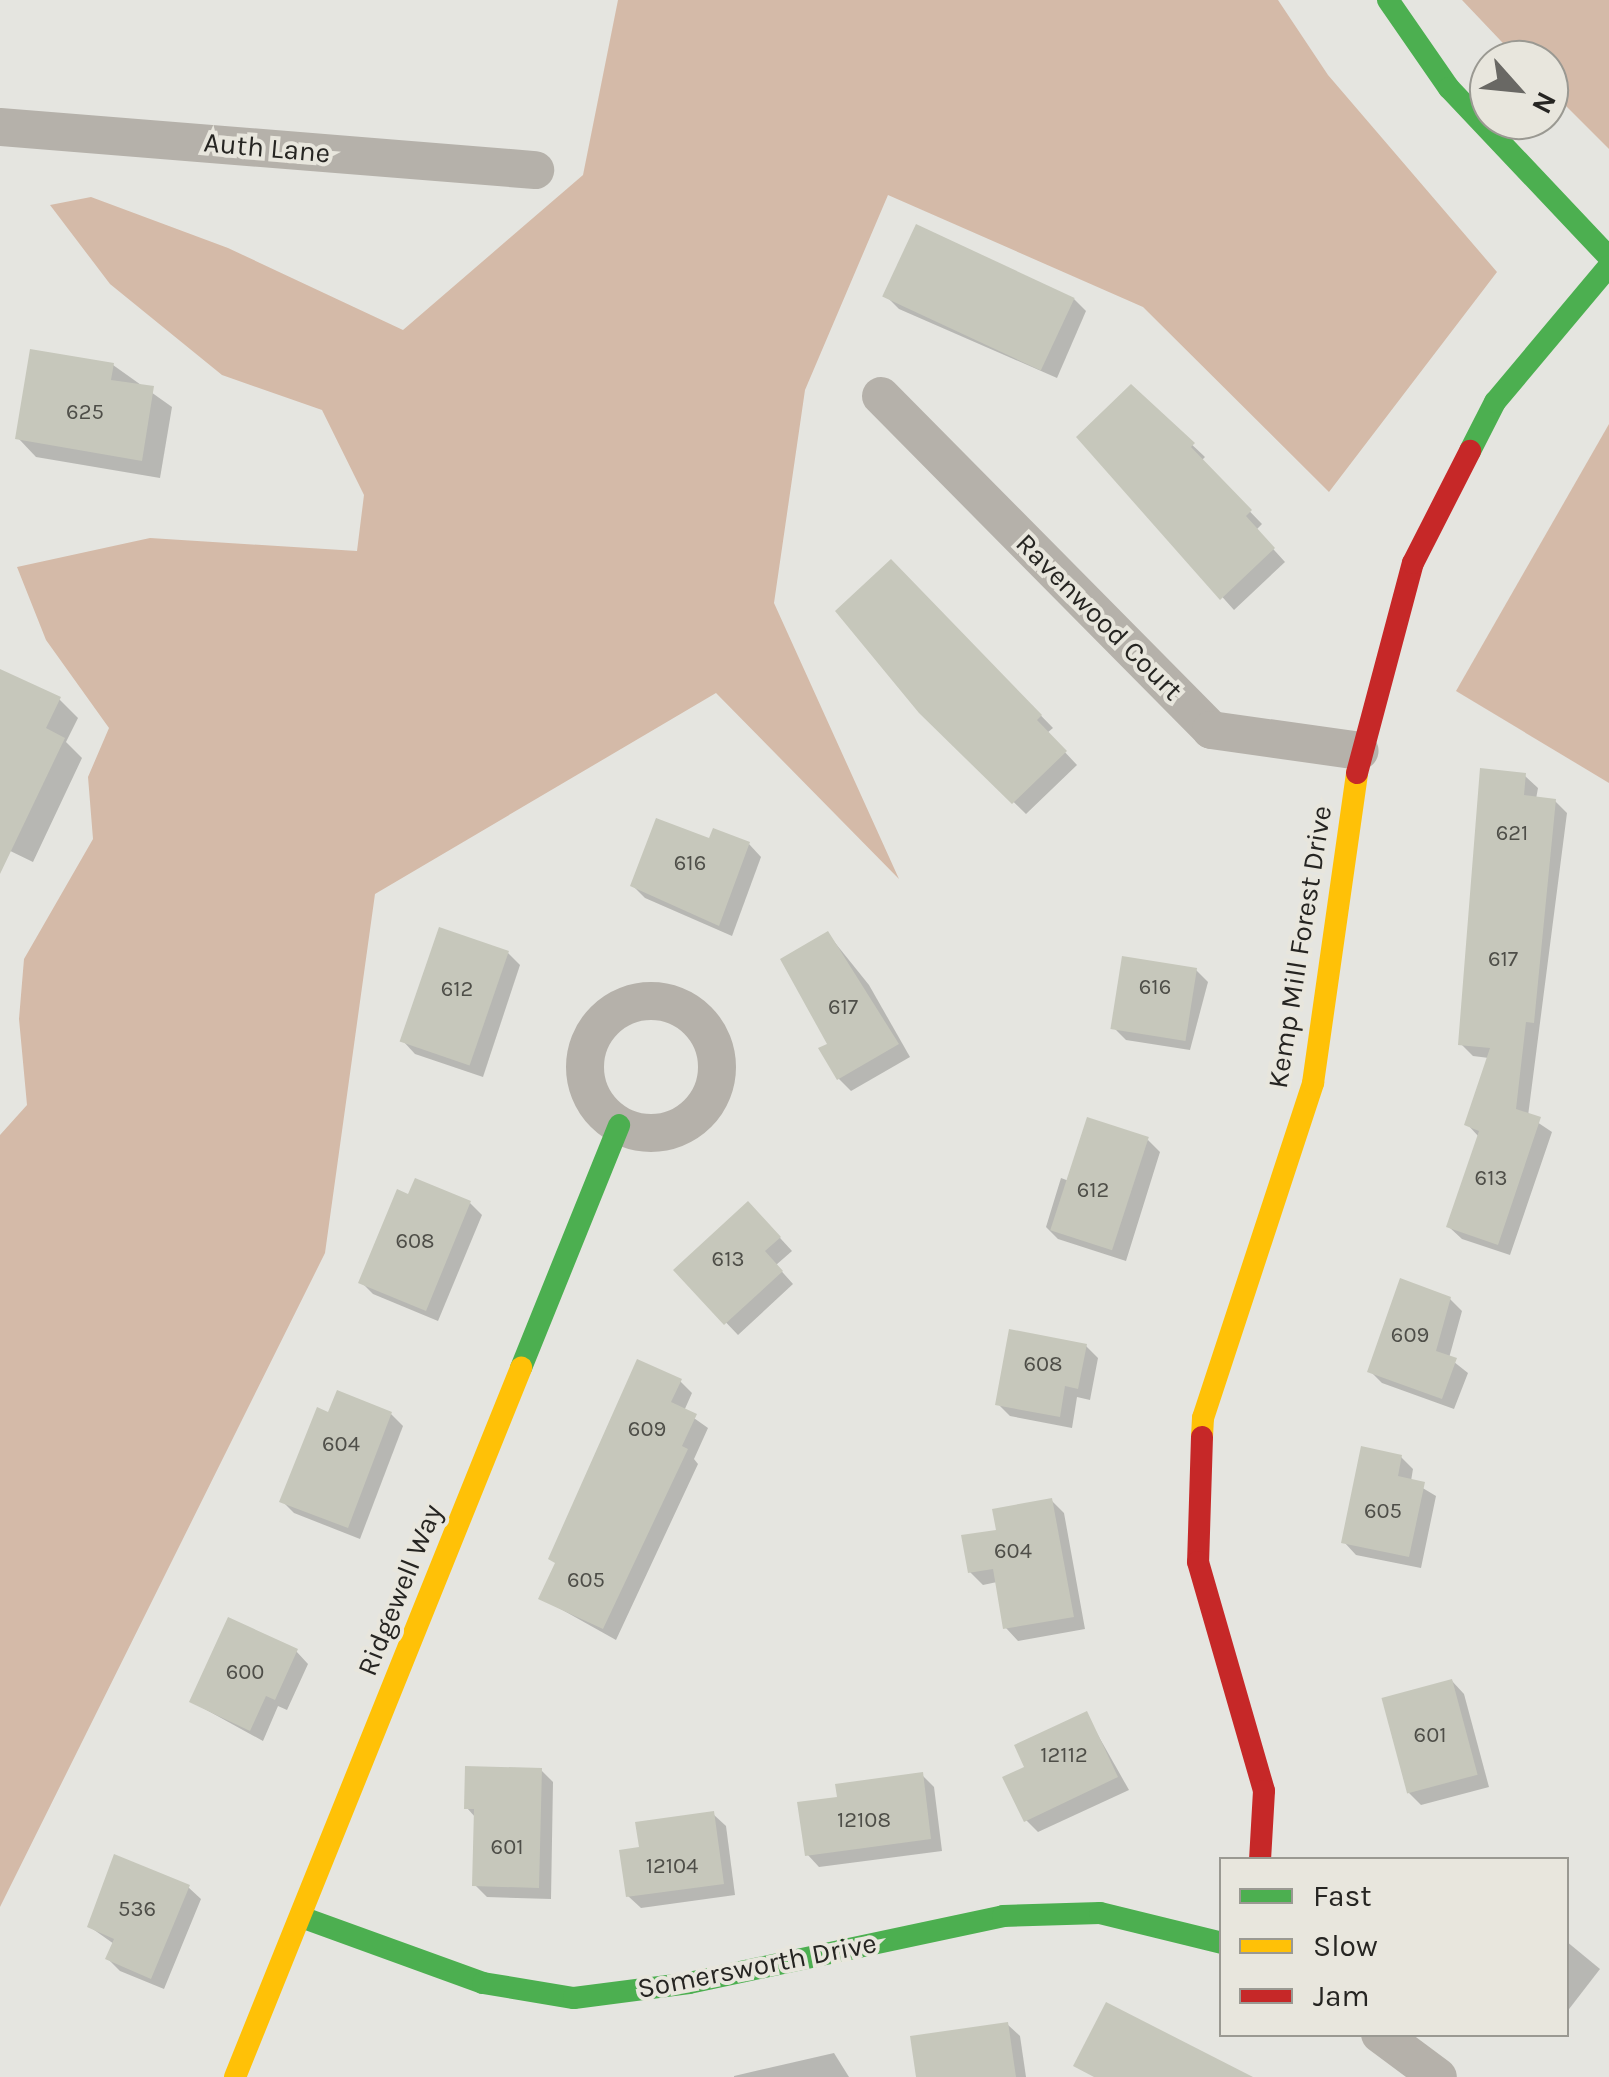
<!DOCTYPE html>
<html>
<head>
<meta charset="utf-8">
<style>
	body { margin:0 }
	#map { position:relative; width:1609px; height:2077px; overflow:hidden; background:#e5e5e0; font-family:Karla,sans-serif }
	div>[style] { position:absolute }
	.forest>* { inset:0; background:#d4baa8 }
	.shadow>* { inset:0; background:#0003 }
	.building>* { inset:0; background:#c6c7bb; transform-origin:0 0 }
	.street>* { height:38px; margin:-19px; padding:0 19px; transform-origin:19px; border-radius:19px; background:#b5b1aa }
	.street>.ring { margin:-19px; padding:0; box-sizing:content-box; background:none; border:38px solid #b5b1aa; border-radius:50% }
	.fast>* { height:22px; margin:-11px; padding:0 11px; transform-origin:11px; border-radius:11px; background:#4caf50 }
	.slow>* { height:22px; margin:-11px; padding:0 11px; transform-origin:11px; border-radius:11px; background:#ffc107 }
	.jam>* { height:22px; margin:-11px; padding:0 11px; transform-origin:11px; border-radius:11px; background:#c62828 }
	span { translate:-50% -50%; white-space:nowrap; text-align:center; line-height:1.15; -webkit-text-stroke:8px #e8e6dd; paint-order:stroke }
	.number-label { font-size:22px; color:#4e4e48 }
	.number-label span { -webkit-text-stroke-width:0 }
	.street-label { font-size:28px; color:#262522 }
	.legend { position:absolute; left:1219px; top:1857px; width:350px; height:180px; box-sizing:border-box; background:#e8e6dd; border:2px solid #9a9992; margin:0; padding:12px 18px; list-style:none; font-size:30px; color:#262522 }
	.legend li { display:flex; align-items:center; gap:20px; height:50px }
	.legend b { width:50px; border:2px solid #9a9992 }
	.north { position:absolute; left:1469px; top:40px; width:100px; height:100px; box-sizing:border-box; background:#e8e6dd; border:2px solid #9a9992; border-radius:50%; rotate:117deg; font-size:28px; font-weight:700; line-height:40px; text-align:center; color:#262522 }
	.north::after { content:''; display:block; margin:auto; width:35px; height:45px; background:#696864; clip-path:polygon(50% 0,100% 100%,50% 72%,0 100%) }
</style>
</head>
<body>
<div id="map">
	<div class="forest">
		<div style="clip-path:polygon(618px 0,1278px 0,1328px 75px,1497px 272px,1329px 492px,1143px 307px,888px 195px,805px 390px,774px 603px,899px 879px,716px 693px,375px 894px,325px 1253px,0 1907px,0 1135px,27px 1105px,19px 1019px,24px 959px,93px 839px,88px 777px,109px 728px,46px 640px,17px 567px,150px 538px,357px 551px,364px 495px,322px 410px,222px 375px,110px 284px,50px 205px,91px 197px,228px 248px,403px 330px,583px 175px)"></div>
		<div style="clip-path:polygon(1462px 0,1609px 0,1609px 149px,1549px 89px,1549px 60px,1519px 60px)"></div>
		<div style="clip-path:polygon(1609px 424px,1609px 783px,1456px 691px)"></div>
	</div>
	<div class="shadow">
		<div style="clip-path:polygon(887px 297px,1074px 299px,1086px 311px,1057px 378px,899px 309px)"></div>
		<div style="clip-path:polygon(113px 365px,172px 407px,160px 478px,36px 457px,18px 438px)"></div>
		<div style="clip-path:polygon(1131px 387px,1205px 457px,1201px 461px,1262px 524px,1256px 530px,1285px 562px,1234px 610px,1079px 437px)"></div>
		<div style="clip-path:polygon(891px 562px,1053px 728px,1047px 733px,1077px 765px,1026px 814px,921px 711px)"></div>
		<div style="clip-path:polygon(0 676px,59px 699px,78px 718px,66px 742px,82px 758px,33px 862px,0 846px)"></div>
		<div style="clip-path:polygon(1525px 776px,1538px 788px,1536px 799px,1555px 801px,1567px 813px,1528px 1116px,1552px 1132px,1510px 1255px,1462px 1239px,1449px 1227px,1479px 1137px,1467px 1124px,1489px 1058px,1473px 1056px,1461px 1044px)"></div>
		<div style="clip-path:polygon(711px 841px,749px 844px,761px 857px,732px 936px,645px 898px,633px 886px)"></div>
		<div style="clip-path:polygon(828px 934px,869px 985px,910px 1057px,851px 1091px,839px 1079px,830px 1045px)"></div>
		<div style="clip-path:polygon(508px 953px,520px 965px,483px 1077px,415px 1054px,403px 1041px)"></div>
		<div style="clip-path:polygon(1196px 970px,1208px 982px,1190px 1050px,1126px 1040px,1114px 1028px)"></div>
		<div style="clip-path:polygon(1148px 1140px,1160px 1152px,1126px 1261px,1058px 1239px,1046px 1227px,1061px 1178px,1069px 1181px)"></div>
		<div style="clip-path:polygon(409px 1198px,470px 1203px,482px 1215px,438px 1321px,373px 1294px,361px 1282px)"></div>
		<div style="clip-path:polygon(760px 1216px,792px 1251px,776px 1265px,793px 1284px,738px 1335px,676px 1270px)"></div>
		<div style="clip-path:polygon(1450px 1299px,1462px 1311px,1449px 1358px,1468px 1373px,1454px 1409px,1382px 1383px,1370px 1371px)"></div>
		<div style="clip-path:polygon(1086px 1346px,1098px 1358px,1090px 1400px,1077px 1397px,1072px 1428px,1010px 1416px,998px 1404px)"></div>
		<div style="clip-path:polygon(680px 1381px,692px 1393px,684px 1411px,708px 1428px,694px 1459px,698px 1464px,616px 1640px,541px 1598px)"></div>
		<div style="clip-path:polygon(391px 1414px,403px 1426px,360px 1539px,294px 1513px,282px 1501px)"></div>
		<div style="clip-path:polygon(1401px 1457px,1413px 1469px,1411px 1481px,1436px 1496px,1421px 1568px,1356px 1555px,1344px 1542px)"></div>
		<div style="clip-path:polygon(1052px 1501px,1064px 1513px,1085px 1629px,1018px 1641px,1006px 1628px,997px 1582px,983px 1585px,970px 1572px,999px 1532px)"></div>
		<div style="clip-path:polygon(296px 1651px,308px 1664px,287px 1710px,278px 1706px,263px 1741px,192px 1702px)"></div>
		<div style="clip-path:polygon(1452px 1681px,1464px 1694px,1489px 1787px,1421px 1805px,1409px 1793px)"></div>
		<div style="clip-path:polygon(1086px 1714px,1129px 1790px,1038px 1832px,1026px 1820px,1028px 1768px)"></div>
		<div style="clip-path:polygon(541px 1770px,553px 1782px,551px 1899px,487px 1897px,475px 1885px,476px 1818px,467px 1808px)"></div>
		<div style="clip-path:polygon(922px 1775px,934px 1787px,942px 1851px,819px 1867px,807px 1854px,840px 1799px)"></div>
		<div style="clip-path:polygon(713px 1814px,726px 1826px,735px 1895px,641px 1908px,628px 1896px)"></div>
		<div style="clip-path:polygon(188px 1887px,201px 1899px,164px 1989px,120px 1971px,108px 1959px,114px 1944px,90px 1927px)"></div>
		<div style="clip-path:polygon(1566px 1941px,1600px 1969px,1566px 2013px)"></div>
		<div style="clip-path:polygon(1007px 2024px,1020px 2036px,1026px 2077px,918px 2077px)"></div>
		<div style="clip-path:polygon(834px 2053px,849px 2077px,734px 2077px,734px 2076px)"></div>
	</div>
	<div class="building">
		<div style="left:916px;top:224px;width:175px;height:80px;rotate:25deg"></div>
		<div style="clip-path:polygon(30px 349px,114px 363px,111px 380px,154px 386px,142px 461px,15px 439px)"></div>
		<div style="clip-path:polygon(1131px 384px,1195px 443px,1191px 447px,1252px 510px,1246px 516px,1275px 548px,1220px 600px,1076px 437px)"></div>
		<div style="clip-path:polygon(891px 559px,1042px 715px,1037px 720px,1067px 751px,1012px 804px,919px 713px,835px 611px)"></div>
		<div style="clip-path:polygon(0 669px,61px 697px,46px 728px,65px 738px,0 874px)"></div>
		<div style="clip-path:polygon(1480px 768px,1526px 773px,1524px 795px,1556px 799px,1534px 1023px,1526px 1022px,1516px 1109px,1541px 1117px,1498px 1245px,1446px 1227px,1479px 1131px,1464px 1125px,1490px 1048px,1458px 1045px)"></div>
		<div style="clip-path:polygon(656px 818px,709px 838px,713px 828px,750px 842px,719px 926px,630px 886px)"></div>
		<div style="left:439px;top:927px;width:74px;height:121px;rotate:19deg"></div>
		<div style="clip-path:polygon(828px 931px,899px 1044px,837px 1080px,818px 1048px,827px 1044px,780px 959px)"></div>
		<div style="left:1122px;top:956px;width:76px;height:74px;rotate:9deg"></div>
		<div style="left:1087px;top:1117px;width:65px;height:119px;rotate:18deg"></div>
		<div style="clip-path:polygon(415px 1178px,471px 1201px,426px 1311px,358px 1283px,397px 1189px,408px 1194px)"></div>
		<div style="clip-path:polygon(748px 1201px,781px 1237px,765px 1251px,783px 1271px,724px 1325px,673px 1270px)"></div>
		<div style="clip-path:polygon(1400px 1278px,1451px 1297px,1436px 1351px,1457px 1358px,1442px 1399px,1367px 1372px)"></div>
		<div style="clip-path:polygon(1009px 1329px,1087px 1344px,1078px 1389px,1065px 1386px,1060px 1417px,995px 1405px)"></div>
		<div style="clip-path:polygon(637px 1359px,682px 1379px,671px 1402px,697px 1414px,682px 1446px,688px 1449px,603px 1629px,538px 1599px,555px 1563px,548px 1559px)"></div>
		<div style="clip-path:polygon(337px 1390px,392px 1412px,348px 1528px,279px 1502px,317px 1407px,328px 1412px)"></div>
		<div style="clip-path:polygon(1361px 1446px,1402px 1455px,1398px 1476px,1425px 1482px,1409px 1557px,1341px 1543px)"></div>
		<div style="clip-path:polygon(1052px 1498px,1074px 1617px,1003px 1629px,993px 1569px,968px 1573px,961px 1535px,996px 1530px,992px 1509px)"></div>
		<div style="clip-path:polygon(228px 1617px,298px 1649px,275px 1700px,266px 1696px,250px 1731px,189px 1702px)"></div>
		<div style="left:1452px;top:1679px;width:99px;height:73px;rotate:75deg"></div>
		<div style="clip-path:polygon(1087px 1711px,1118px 1777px,1024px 1822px,1002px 1777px,1024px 1767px,1014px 1745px)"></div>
		<div style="clip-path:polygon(465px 1766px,542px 1768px,539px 1888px,472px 1886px,474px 1809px,464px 1809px)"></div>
		<div style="clip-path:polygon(923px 1772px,931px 1839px,805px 1856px,797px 1802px,837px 1797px,835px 1784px)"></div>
		<div style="clip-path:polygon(714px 1811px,724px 1884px,626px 1897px,619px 1850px,639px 1847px,635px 1822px)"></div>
		<div style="clip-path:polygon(114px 1854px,190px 1885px,151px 1979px,105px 1959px,114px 1939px,87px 1927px)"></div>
		<div style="clip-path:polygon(1106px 2002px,1253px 2077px,1094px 2077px,1073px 2066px)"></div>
		<div style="clip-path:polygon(1008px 2022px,1016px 2077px,916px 2077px,910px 2036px)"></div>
	</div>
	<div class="street">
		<div style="left:0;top:127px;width:537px;rotate:4.6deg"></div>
		<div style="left:881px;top:396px;width:470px;rotate:45.3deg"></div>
		<div style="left:1211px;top:730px;width:150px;rotate:8deg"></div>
		<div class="ring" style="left:585px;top:1001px;width:94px;height:94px"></div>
		<div style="left:1380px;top:2034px;width:72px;rotate:36.6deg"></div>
	</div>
	<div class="fast">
		<div style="left:1388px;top:0;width:107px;rotate:55.3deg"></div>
		<div style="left:1449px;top:88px;width:233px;rotate:46.6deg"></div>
		<div style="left:1470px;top:451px;width:55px;rotate:-63deg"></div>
		<div style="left:1495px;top:402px;width:177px;rotate:-50deg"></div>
		<div style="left:521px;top:1368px;width:262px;rotate:-68deg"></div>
		<div style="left:301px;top:1917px;width:194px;rotate:19.9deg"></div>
		<div style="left:483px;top:1983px;width:92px;rotate:9.4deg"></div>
		<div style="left:574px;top:1998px;width:116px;rotate:-7.4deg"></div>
		<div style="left:689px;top:1983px;width:321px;rotate:-12deg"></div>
		<div style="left:1003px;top:1916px;width:97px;rotate:-1.8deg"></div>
		<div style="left:1100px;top:1913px;width:126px;rotate:13.8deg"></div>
	</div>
	<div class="slow">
		<div style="left:1202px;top:1437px;width:19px;rotate:-87deg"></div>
		<div style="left:1203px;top:1418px;width:353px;rotate:-71.8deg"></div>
		<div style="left:1313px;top:1083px;width:313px;rotate:-81.9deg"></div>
		<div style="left:235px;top:2077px;width:765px;rotate:-68.03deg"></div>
	</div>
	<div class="jam">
		<div style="left:1357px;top:773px;width:217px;rotate:-75.1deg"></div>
		<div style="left:1413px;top:563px;width:126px;rotate:-63deg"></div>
		<div style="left:1202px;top:1437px;width:125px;rotate:91.8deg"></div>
		<div style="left:1198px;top:1562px;width:238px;rotate:73.9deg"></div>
		<div style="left:1264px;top:1791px;width:69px;rotate:93.3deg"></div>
	</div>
	<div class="number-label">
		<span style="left:85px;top:413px">625</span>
		<span style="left:1512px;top:834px">621</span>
		<span style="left:690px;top:864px">616</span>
		<span style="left:1503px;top:960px">617</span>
		<span style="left:1155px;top:988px">616</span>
		<span style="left:457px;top:990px">612</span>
		<span style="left:843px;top:1008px">617</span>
		<span style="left:1491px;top:1179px">613</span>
		<span style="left:1093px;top:1191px">612</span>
		<span style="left:415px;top:1242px">608</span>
		<span style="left:728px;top:1260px">613</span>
		<span style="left:1410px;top:1336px">609</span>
		<span style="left:1043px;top:1365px">608</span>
		<span style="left:647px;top:1430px">609</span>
		<span style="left:341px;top:1445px">604</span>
		<span style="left:1383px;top:1512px">605</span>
		<span style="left:1013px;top:1552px">604</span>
		<span style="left:586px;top:1581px">605</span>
		<span style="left:245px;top:1673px">600</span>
		<span style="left:1430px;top:1736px">601</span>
		<span style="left:1064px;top:1756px">12112</span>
		<span style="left:864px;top:1821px">12108</span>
		<span style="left:507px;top:1848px">601</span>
		<span style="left:672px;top:1867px">12104</span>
		<span style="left:137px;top:1910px">536</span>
	</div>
	<div class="street-label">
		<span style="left:267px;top:148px;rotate:5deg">Auth Lane</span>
		<span style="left:1099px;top:617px;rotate:45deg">Ravenwood Court</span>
		<span style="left:1300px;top:947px;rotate:-81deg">Kemp Mill Forest Drive</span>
		<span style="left:400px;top:1590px;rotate:-68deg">Ridgewell Way</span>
		<span style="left:757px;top:1966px;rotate:-11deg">Somersworth Drive</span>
	</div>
	<ul class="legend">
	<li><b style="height:12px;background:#4caf50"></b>Fast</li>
	<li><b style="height:12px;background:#ffc107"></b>Slow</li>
	<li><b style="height:12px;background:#c62828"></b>Jam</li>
	</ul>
	<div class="north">N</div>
</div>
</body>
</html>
